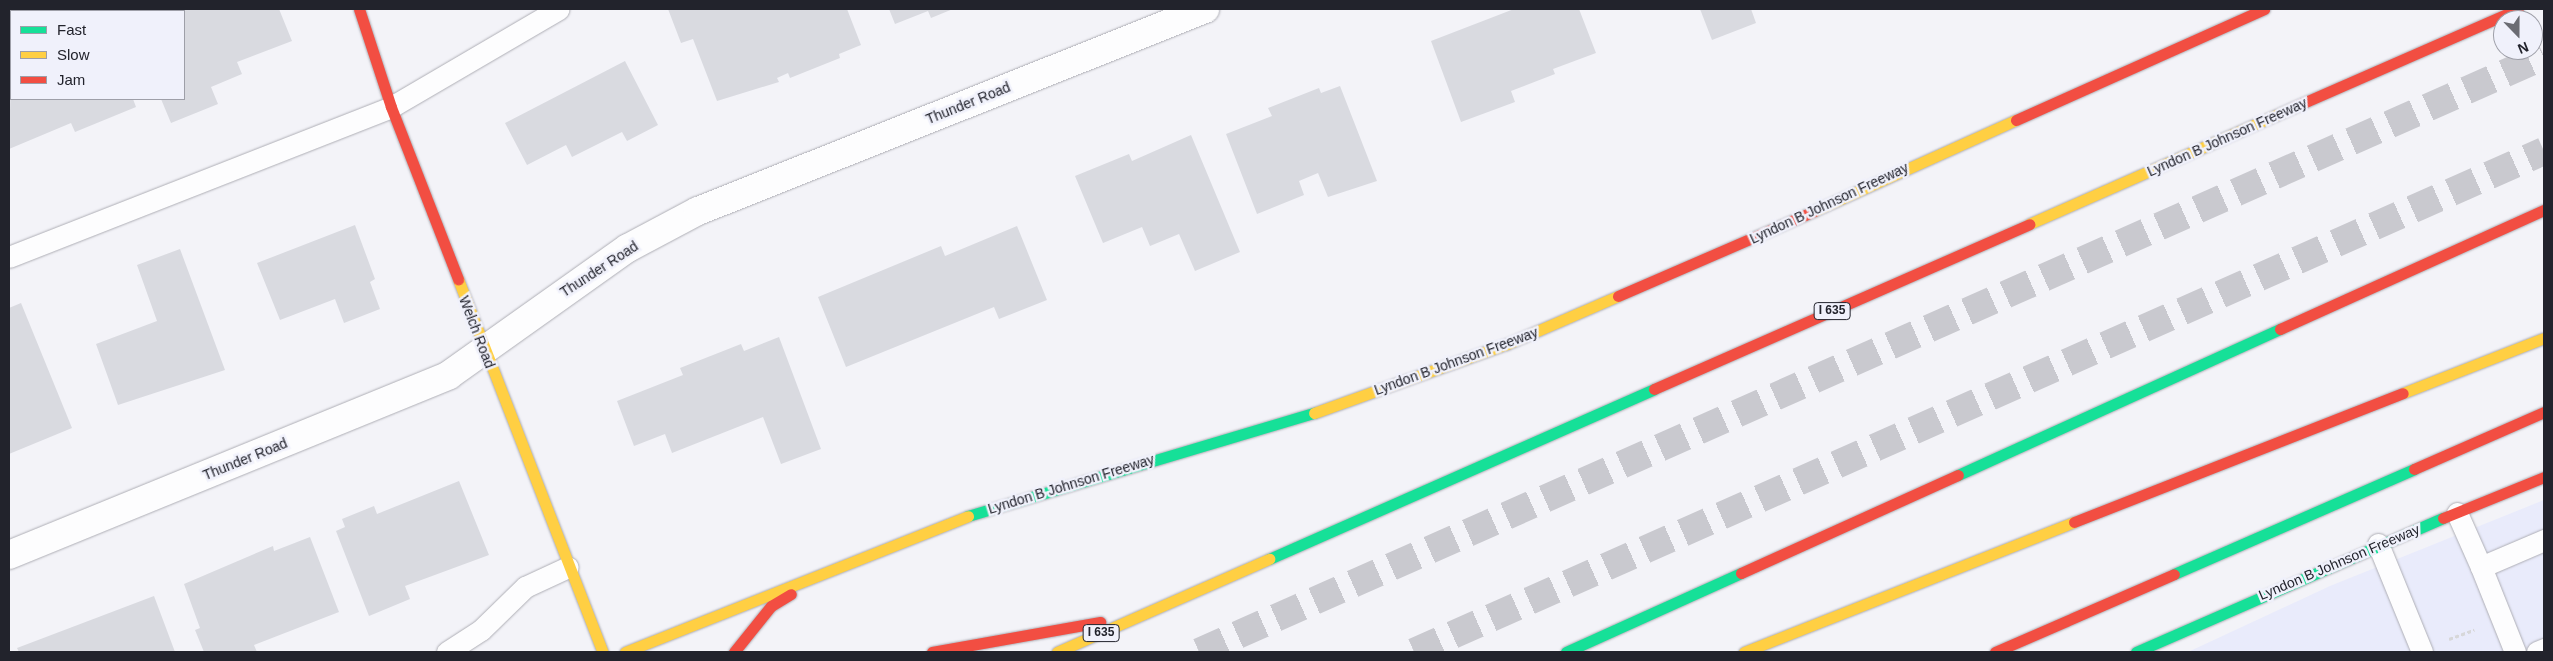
<!DOCTYPE html>
<html>
<head>
<meta charset="utf-8">
<style>
	body { margin:0 }
	#map { position:relative; width:2553px; height:661px; overflow:hidden; background:#f3f3f8; font-family:Arial,sans-serif }
	div>[style] { position:absolute }
	.built>* { inset:0; background:#e9ebfb }
	.building>* { inset:0; background:#d9dae0 }
	.highway-tunnel>* { height:28px; margin-top:-14px; transform-origin:0; background:repeating-linear-gradient(90deg,#c9c9cf 0 28px,transparent 0 42px) }
	.path>* { height:3px; margin-top:-1.5px; transform-origin:0; background:repeating-linear-gradient(90deg,#d7d7d9 0 4px,transparent 0 6.5px) }
	.roads { filter:drop-shadow(0 0 1px #aeaeb5) drop-shadow(0 0 1px #aeaeb5) }
	.lane>* { height:21px; margin:-10.5px; padding:0 10.5px; transform-origin:10.5px; border-radius:10.5px; background:#fdfdfe }
	.street>* { height:28px; margin:-14px; padding:0 14px; transform-origin:14px; border-radius:14px; background:#fdfdfe }
	.fast>* { height:11px; margin:-5.5px; padding:0 5.5px; transform-origin:5.5px; border-radius:5.5px; background:#16e098 }
	.slow>* { height:11px; margin:-5.5px; padding:0 5.5px; transform-origin:5.5px; border-radius:5.5px; background:#ffcf43 }
	.jam>* { height:11px; margin:-5.5px; padding:0 5.5px; transform-origin:5.5px; border-radius:5.5px; background:#f24e42 }
	span { translate:-50% -50%; white-space:nowrap; text-align:center; line-height:1.15; -webkit-text-stroke:5px #f0f1fb; paint-order:stroke }
	.shield-label span { padding:1px 4px; background:#f0f1fb; border:1px solid; border-radius:4px; -webkit-text-stroke-width:0 }
	.shield-label { font-size:12px; color:#22232c; font-weight:700 }
	.street-label { font-size:14px; color:#22232c }
	.frame { position:absolute; inset:0; border:10px solid #22232c; pointer-events:none }
	.legend { position:absolute; left:10px; top:10px; width:175px; height:90px; box-sizing:border-box; background:#f0f1fb; border:1px solid #9e9fa8; margin:0; padding:6px 9px; list-style:none; font-size:15px; color:#22232c }
	.legend li { display:flex; align-items:center; gap:10px; height:25px }
	.legend b { width:25px; border:1px solid #9e9fa8 }
	.north { position:absolute; left:2493px; top:10px; width:50px; height:50px; box-sizing:border-box; background:#f0f1fb; border:1px solid #9e9fa8; border-radius:50%; rotate:158deg; font-size:14px; font-weight:700; line-height:20px; text-align:center; color:#22232c }
	.north::after { content:''; display:block; margin:auto; width:18px; height:22px; background:#6b6c73; clip-path:polygon(50% 0,100% 100%,50% 72%,0 100%) }
</style>
</head>
<body>
<div id="map">
	<div class="built">
		<div style="clip-path:polygon(2544px 500px,2544px 652px,2188px 652px,2330px 586px)"></div>
	</div>
	<div class="building">
		<div style="clip-path:polygon(156px 9px,279px 9px,292px 41px,237px 62px,242px 74px,211px 87px,218px 104px,171px 123px,161px 99px,184px 99px,184px 11px,150px 11px)"></div>
		<div style="clip-path:polygon(668px 9px,847px 9px,861px 45px,839px 54px,840px 58px,790px 78px,788px 73px,777px 78px,779px 82px,717px 101px,693px 39px,681px 43px)"></div>
		<div style="clip-path:polygon(889px 9px,953px 9px,931px 18px,928px 11px,895px 24px)"></div>
		<div style="clip-path:polygon(1514px 9px,1579px 9px,1596px 53px,1553px 69px,1555px 74px,1511px 91px,1515px 102px,1461px 122px,1431px 41px)"></div>
		<div style="clip-path:polygon(1700px 9px,1751px 9px,1756px 23px,1712px 40px)"></div>
		<div style="clip-path:polygon(625px 61px,658px 125px,627px 141px,622px 132px,572px 157px,566px 145px,527px 165px,505px 123px)"></div>
		<div style="clip-path:polygon(11px 72px,11px 99px,133px 99px,136px 107px,75px 132px,71px 123px,9px 149px)"></div>
		<div style="clip-path:polygon(1340px 86px,1377px 181px,1328px 197px,1318px 173px,1299px 181px,1304px 195px,1257px 214px,1226px 134px,1272px 116px,1268px 108px,1319px 88px,1321px 93px)"></div>
		<div style="clip-path:polygon(1191px 135px,1240px 252px,1195px 271px,1179px 234px,1150px 246px,1142px 227px,1103px 243px,1075px 176px,1129px 154px,1132px 161px)"></div>
		<div style="clip-path:polygon(355px 225px,375px 279px,370px 282px,380px 309px,344px 323px,335px 299px,280px 320px,257px 263px)"></div>
		<div style="clip-path:polygon(1017px 226px,1047px 300px,999px 319px,994px 307px,846px 367px,818px 297px,941px 246px,945px 256px)"></div>
		<div style="clip-path:polygon(180px 249px,225px 370px,118px 405px,96px 344px,157px 321px,137px 265px)"></div>
		<div style="clip-path:polygon(21px 303px,72px 428px,9px 454px,9px 308px)"></div>
		<div style="clip-path:polygon(779px 337px,821px 449px,781px 464px,763px 417px,672px 453px,665px 434px,634px 446px,617px 401px,683px 375px,680px 368px,741px 344px,744px 351px)"></div>
		<div style="clip-path:polygon(459px 481px,489px 555px,405px 586px,410px 599px,369px 616px,336px 531px,345px 527px,342px 519px,374px 506px,377px 514px)"></div>
		<div style="clip-path:polygon(310px 537px,339px 612px,254px 645px,257px 652px,204px 652px,195px 630px,200px 628px,184px 584px,273px 546px,274px 551px)"></div>
		<div style="clip-path:polygon(154px 596px,175px 652px,19px 652px,17px 648px)"></div>
	</div>
	<div class="highway-tunnel">
		<div style="left:1199px;top:652px;width:1471px;rotate:-23.9deg"></div>
		<div style="left:1414px;top:652px;width:1236px;rotate:-23.91deg"></div>
	</div>
	<div class="path">
		<div style="left:2449px;top:639px;width:27px;rotate:-20deg"></div>
	</div>
	<div class="roads">
		<div class="lane">
			<div style="left:9px;top:257px;width:410px;rotate:-21.4deg"></div>
			<div style="left:391px;top:107px;width:194px;rotate:-30.3deg"></div>
			<div style="left:2457px;top:513px;width:59px;rotate:66deg"></div>
			<div style="left:2481px;top:567px;width:69px;rotate:-23.2deg"></div>
			<div style="left:2378px;top:544px;width:117px;rotate:67.8deg"></div>
			<div style="left:2481px;top:567px;width:92px;rotate:68.2deg"></div>
			<div style="left:447px;top:652px;width:40px;rotate:-32.9deg"></div>
			<div style="left:481px;top:630px;width:62px;rotate:-44.3deg"></div>
			<div style="left:525px;top:587px;width:47px;rotate:-24.9deg"></div>
			<div style="left:2537px;top:652px;width:8px;rotate:-23deg"></div>
		</div>
		<div class="street">
			<div style="left:9px;top:555px;width:475px;rotate:-22.2deg"></div>
			<div style="left:449px;top:375px;width:219px;rotate:-35.4deg"></div>
			<div style="left:628px;top:248px;width:79px;rotate:-27.9deg"></div>
			<div style="left:698px;top:211px;width:546px;rotate:-21.72deg"></div>
		</div>
		<div class="fast">
			<div style="left:1958px;top:475px;width:354px;rotate:-24.4deg"></div>
			<div style="left:968px;top:516px;width:361px;rotate:-16.6deg"></div>
			<div style="left:1269px;top:559px;width:421px;rotate:-23.8deg"></div>
			<div style="left:2174px;top:574px;width:262px;rotate:-23.6deg"></div>
			<div style="left:1566px;top:652px;width:192px;rotate:-24.3deg"></div>
			<div style="left:2136px;top:652px;width:335px;rotate:-23.6deg"></div>
		</div>
		<div class="slow">
			<div style="left:1814px;top:211px;width:222px;rotate:-24.3deg"></div>
			<div style="left:2029px;top:224px;width:290px;rotate:-23.8deg"></div>
			<div style="left:458px;top:279px;width:400px;rotate:68.8deg"></div>
			<div style="left:2403px;top:393px;width:151px;rotate:-21.3deg"></div>
			<div style="left:1314px;top:413px;width:205px;rotate:-19.7deg"></div>
			<div style="left:1507px;top:344px;width:121px;rotate:-23.4deg"></div>
			<div style="left:625px;top:652px;width:369px;rotate:-21.6deg"></div>
			<div style="left:1057px;top:652px;width:232px;rotate:-23.7deg"></div>
			<div style="left:1744px;top:652px;width:355px;rotate:-21.5deg"></div>
		</div>
		<div class="jam">
			<div style="left:359px;top:9px;width:103px;rotate:71.9deg"></div>
			<div style="left:391px;top:107px;width:185px;rotate:68.7deg"></div>
			<div style="left:2294px;top:107px;width:244px;rotate:-23.6deg"></div>
			<div style="left:2016px;top:120px;width:272px;rotate:-24.1deg"></div>
			<div style="left:1618px;top:296px;width:214px;rotate:-23.4deg"></div>
			<div style="left:2280px;top:329px;width:290px;rotate:-24.3deg"></div>
			<div style="left:1654px;top:389px;width:410px;rotate:-23.7deg"></div>
			<div style="left:2414px;top:469px;width:142px;rotate:-23.7deg"></div>
			<div style="left:2443px;top:518px;width:109px;rotate:-22.1deg"></div>
			<div style="left:2074px;top:522px;width:353px;rotate:-21.4deg"></div>
			<div style="left:1741px;top:573px;width:238px;rotate:-24.3deg"></div>
			<div style="left:734px;top:652px;width:59px;rotate:-51.2deg"></div>
			<div style="left:771px;top:606px;width:23px;rotate:-31deg"></div>
			<div style="left:932px;top:652px;width:171px;rotate:-10.1deg"></div>
			<div style="left:1995px;top:652px;width:195px;rotate:-23.5deg"></div>
		</div>
	</div>
	<div class="shield-label">
		<span style="left:1832px;top:311px">I 635</span>
		<span style="left:1101px;top:633px">I 635</span>
	</div>
	<div class="street-label">
		<span style="left:968px;top:103px;rotate:-22deg">Thunder Road</span>
		<span style="left:2227px;top:137px;rotate:-24deg">Lyndon B Johnson Freeway</span>
		<span style="left:1829px;top:203px;rotate:-25deg">Lyndon B Johnson Freeway</span>
		<span style="left:599px;top:269px;rotate:-33deg">Thunder Road</span>
		<span style="left:477px;top:332px;rotate:69deg">Welch Road</span>
		<span style="left:1456px;top:361px;rotate:-20deg">Lyndon B Johnson Freeway</span>
		<span style="left:245px;top:459px;rotate:-22deg">Thunder Road</span>
		<span style="left:1071px;top:484px;rotate:-17deg">Lyndon B Johnson Freeway</span>
		<span style="left:2339px;top:562px;rotate:-23deg">Lyndon B Johnson Freeway</span>
	</div>
	<div class="frame"></div>
	<ul class="legend">
	<li><b style="height:6px;background:#16e098"></b>Fast</li>
	<li><b style="height:6px;background:#ffcf43"></b>Slow</li>
	<li><b style="height:6px;background:#f24e42"></b>Jam</li>
	</ul>
	<div class="north">N</div>
</div>
</body>
</html>
